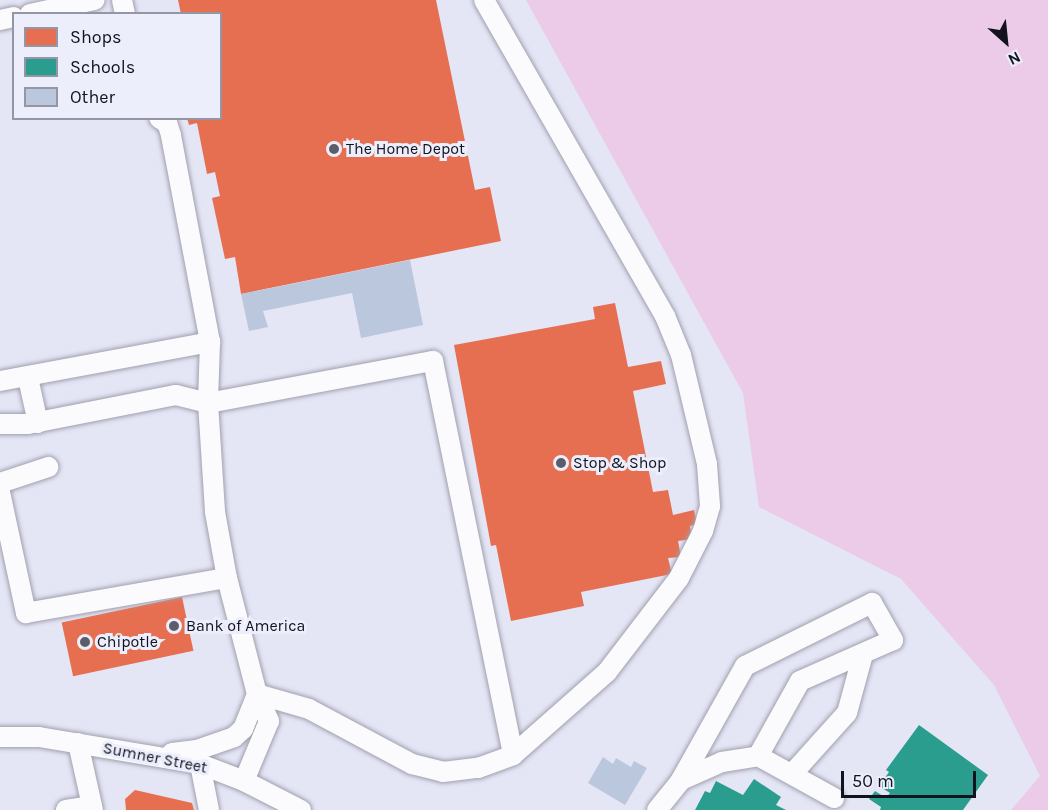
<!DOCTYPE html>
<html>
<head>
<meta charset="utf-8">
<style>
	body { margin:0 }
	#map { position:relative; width:1048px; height:810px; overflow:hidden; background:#e4e5f5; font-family:Karla,sans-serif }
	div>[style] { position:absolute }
	.green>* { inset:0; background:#eccbe8 }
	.shops>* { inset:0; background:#e76f51; transform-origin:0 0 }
	.schools>* { inset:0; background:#2a9d8f }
	.building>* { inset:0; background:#bac7dd }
	.roads { filter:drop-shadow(0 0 2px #a0a0ae) drop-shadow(0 0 2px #a0a0ae) }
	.minor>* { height:20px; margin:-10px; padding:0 10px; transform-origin:10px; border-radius:10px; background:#fbfbfe }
	.dots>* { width:16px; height:16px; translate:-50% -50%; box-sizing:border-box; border:3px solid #eceefc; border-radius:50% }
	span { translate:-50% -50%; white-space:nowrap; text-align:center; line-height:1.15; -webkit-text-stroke:6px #eceefc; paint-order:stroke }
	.poi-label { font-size:16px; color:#13131f }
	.left { translate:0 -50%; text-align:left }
	.street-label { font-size:16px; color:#13131f }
	.legend { position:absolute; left:12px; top:12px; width:210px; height:108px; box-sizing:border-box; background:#eceefc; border:2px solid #9596a4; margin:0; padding:8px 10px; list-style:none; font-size:18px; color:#13131f }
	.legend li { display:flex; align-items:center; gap:12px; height:30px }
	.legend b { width:30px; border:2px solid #9596a4 }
	.north { position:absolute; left:976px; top:12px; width:60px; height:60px; -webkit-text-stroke:4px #eceefc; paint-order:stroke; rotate:153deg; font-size:16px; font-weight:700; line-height:24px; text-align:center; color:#13131f }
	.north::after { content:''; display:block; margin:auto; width:21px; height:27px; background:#13131f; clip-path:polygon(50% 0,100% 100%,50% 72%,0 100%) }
	.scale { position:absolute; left:841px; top:771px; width:135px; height:27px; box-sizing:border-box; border:3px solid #13131f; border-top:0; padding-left:8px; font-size:18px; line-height:21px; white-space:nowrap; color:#13131f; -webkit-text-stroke:4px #eceefc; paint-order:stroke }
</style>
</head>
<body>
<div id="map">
	<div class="green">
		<div style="clip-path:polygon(526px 0,1048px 0,1048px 810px,1011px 810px,1040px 776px,994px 685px,901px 579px,759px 507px,743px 393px)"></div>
	</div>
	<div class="shops">
		<div style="clip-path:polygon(178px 0,436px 0,475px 190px,490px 187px,501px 241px,241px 294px,235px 257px,225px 259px,212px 198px,220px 196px,215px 172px,207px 174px,197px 123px,189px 125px,187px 118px,220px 118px,220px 14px,181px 14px)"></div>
		<div style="clip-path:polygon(615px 303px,628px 367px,661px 361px,666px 384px,633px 391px,653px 492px,668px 490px,673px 515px,694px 510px,697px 524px,690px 526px,692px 539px,678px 541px,681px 557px,668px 558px,672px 574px,581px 592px,584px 606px,511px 621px,496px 545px,491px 546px,454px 345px,595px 319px,593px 307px)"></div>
		<div style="left:182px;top:597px;width:55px;height:123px;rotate:78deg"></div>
		<div style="clip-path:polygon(135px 790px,192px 803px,194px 810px,126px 810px,125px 799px)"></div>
	</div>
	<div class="schools">
		<div style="clip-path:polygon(919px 725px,988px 775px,963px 810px,880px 810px,881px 807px,869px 799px,875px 791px,886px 798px,890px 793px,879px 786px,889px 772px,886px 770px)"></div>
		<div style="clip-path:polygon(754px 779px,781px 797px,776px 805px,786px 810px,695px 810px,705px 791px,710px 793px,716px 781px,743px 795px)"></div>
	</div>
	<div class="building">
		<div style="clip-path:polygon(410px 260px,423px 325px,361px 338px,352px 293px,263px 311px,268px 327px,249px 331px,241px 294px)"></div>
		<div style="clip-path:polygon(603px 757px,613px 764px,616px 758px,631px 767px,634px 761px,647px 768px,625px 805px,588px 783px)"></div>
	</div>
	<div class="roads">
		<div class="minor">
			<div style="left:122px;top:0;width:14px;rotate:78deg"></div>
			<div style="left:30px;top:14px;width:66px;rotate:-12.2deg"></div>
			<div style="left:0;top:20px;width:14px;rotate:-12deg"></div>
			<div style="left:210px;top:342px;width:61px;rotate:91.9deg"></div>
			<div style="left:208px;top:403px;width:109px;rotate:86.3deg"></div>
			<div style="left:215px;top:512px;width:67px;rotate:79.7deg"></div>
			<div style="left:28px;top:378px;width:46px;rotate:77.5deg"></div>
			<div style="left:0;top:381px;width:214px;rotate:-10.5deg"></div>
			<div style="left:210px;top:342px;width:211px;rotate:-100.7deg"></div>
			<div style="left:171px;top:135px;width:13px;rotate:-108deg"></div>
			<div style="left:167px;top:123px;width:9px;rotate:-148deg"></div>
			<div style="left:0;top:424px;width:28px"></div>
			<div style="left:28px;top:424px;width:151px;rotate:-11.1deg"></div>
			<div style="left:176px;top:395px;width:33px;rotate:14deg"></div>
			<div style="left:208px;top:403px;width:229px;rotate:-10.6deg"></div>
			<div style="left:433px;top:361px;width:402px;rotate:78.5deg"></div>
			<div style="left:0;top:483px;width:51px;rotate:-18.4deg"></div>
			<div style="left:0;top:492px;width:124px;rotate:77.9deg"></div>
			<div style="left:26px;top:613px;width:204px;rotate:-9.9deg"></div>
			<div style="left:227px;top:578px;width:120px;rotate:75.5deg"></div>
			<div style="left:257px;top:694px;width:30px;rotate:66deg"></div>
			<div style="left:269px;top:721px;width:65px;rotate:112.6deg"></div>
			<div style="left:257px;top:694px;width:54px;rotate:16.1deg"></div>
			<div style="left:309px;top:709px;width:117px;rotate:28.1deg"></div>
			<div style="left:412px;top:764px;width:32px;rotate:14deg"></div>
			<div style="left:443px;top:772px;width:35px;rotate:-7deg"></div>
			<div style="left:478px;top:768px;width:37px;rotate:-20deg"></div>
			<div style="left:513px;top:755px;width:125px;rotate:-41.4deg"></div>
			<div style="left:607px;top:672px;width:118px;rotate:-52.5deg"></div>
			<div style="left:679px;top:578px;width:53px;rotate:-62.9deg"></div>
			<div style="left:703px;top:531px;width:26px;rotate:-74deg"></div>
			<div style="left:710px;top:506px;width:42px;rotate:-94.1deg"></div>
			<div style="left:707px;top:464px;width:112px;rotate:-103.4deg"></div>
			<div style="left:681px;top:355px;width:42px;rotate:-112.3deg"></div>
			<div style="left:665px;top:316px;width:364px;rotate:-119.8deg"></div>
			<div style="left:0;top:737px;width:39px"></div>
			<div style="left:39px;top:737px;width:163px;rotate:9.5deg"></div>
			<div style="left:200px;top:764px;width:47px;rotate:21.1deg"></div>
			<div style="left:244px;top:781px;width:64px;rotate:27deg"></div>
			<div style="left:78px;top:743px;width:69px;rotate:77.4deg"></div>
			<div style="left:172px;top:753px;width:25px;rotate:-7deg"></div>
			<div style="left:197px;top:750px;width:39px;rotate:-19deg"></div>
			<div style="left:234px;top:737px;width:12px;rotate:-42deg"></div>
			<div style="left:243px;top:729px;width:38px;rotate:-68deg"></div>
			<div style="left:200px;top:764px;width:47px;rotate:78.9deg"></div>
			<div style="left:792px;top:774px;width:82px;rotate:-48deg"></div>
			<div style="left:847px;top:713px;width:61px;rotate:-74.8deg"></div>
			<div style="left:681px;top:780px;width:131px;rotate:-60.7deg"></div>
			<div style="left:745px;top:666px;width:142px;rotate:-26.4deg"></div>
			<div style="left:872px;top:603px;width:43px;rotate:60.4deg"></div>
			<div style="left:893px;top:640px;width:102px;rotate:156.2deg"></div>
			<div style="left:800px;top:681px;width:86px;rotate:119.2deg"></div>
			<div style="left:66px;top:810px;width:26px;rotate:-9deg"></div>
			<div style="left:657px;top:810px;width:38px;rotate:-51deg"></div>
			<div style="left:681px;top:780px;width:45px;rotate:-23.7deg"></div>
			<div style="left:722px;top:762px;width:36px;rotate:-9deg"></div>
			<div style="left:758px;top:756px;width:87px;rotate:28.9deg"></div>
		</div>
	</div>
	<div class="dots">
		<div style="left:334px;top:149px;background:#5c5c6a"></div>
		<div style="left:561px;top:463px;background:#5c5c6a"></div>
		<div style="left:174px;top:626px;background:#5c5c6a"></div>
		<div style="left:85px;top:642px;background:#5c5c6a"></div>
	</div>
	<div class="poi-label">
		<span class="left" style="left:346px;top:149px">The Home Depot</span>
		<span class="left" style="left:573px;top:463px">Stop &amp; Shop</span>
		<span class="left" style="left:186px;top:626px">Bank of America</span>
		<span class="left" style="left:97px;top:642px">Chipotle</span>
	</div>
	<div class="street-label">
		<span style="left:155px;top:758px;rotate:11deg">Sumner Street</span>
	</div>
	<ul class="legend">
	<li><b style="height:16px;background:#e76f51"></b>Shops</li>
	<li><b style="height:16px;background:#2a9d8f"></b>Schools</li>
	<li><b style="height:16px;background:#bac7dd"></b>Other</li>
	</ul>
	<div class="north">N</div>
	<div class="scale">50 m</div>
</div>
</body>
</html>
